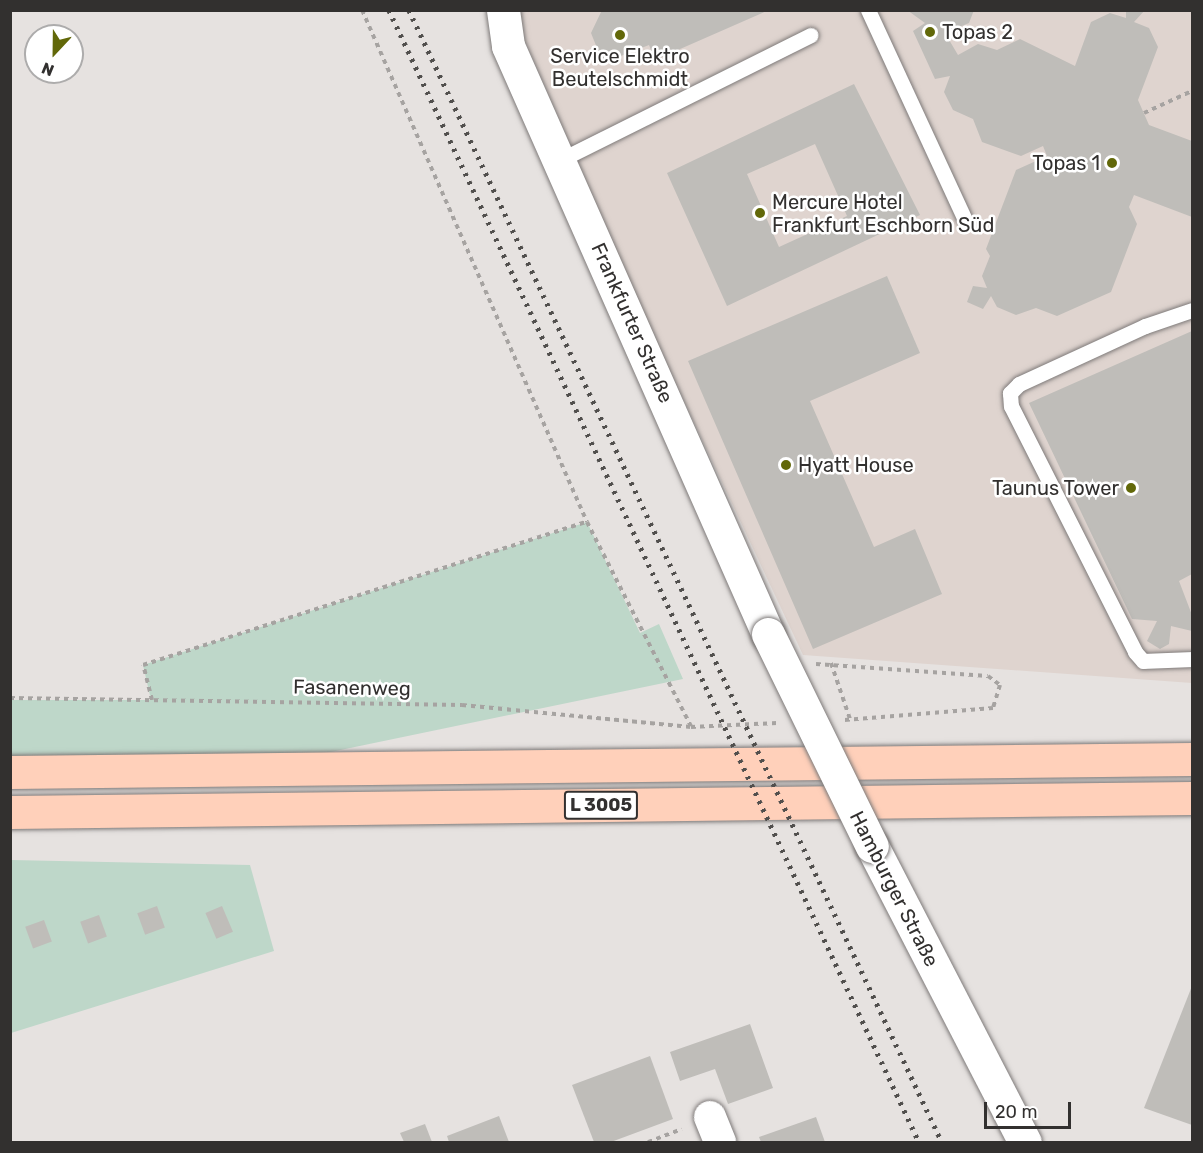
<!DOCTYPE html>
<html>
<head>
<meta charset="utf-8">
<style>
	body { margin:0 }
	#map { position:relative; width:1203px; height:1153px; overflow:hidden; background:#e6e2e0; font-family:Rubik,sans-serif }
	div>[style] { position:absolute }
	.built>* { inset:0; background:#dfd4cf }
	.green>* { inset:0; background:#bed7c9 }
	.building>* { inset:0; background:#bfbdb9; transform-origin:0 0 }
	.path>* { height:4px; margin-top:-2px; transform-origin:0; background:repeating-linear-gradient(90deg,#a6a3a1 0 4.5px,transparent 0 9px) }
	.roads { filter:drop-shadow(0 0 2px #7e7a79) drop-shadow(0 0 2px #7e7a79) }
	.service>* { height:15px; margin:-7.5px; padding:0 7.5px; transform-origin:7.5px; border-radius:7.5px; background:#fff }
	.minor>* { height:32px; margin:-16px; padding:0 16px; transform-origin:16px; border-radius:16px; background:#fff }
	.tertiary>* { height:33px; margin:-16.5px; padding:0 16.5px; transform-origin:16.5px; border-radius:16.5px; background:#fff }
	.trunk>* { height:33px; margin:-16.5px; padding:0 16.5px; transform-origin:16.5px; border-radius:16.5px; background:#ffd0ba }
	.rail>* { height:4.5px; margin-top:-2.25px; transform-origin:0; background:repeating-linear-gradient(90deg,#514f4d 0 3px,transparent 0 9px) }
	.bridges { filter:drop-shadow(0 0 2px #7e7a79) drop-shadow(0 0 2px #7e7a79) }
	.tertiary-bridge>* { height:33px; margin:-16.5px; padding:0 16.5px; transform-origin:16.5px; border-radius:16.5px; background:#fff }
	.dots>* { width:16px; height:16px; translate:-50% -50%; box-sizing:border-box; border:3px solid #fff; border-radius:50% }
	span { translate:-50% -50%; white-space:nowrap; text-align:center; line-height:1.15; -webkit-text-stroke:5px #fff; paint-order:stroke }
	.shield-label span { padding:2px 4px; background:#fff; border:2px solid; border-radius:4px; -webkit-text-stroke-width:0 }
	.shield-label { font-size:18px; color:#32302f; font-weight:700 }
	.poi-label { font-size:20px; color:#32302f }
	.left { translate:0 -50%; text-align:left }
	.right { translate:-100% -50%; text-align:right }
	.street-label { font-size:20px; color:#32302f }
	.frame { position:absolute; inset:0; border:12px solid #32302f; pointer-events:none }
	.north { position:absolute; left:24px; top:24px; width:60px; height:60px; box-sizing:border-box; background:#fff; border:2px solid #adacac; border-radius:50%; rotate:202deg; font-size:16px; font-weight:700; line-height:24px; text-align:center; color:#32302f }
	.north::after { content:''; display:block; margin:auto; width:21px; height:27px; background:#626809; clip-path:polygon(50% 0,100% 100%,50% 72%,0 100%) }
	.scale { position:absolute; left:984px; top:1102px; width:87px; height:27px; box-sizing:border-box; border:3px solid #32302f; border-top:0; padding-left:8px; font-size:18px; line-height:21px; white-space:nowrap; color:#32302f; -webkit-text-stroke:4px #fff; paint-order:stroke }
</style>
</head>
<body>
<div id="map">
	<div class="built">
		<div style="clip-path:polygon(504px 11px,1192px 11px,1192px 683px,803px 655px,661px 352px,513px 14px)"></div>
	</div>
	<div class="green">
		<div style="clip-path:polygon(587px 522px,640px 633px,659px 624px,683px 679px,273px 764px,11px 764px,10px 700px,151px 700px,143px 665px)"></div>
		<div style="clip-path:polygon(11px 860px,250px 865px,274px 951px,11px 1033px)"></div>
	</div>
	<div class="building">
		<div style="clip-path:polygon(602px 10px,769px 10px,655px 60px,649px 45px,603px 63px,591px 33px)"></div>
		<div style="clip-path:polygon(907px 10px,974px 10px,969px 23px,945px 33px,958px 55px,978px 44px,997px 50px,1020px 39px,1075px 66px,1091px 22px,1110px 13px,1126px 18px,1126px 10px,1145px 10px,1134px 22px,1149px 28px,1158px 47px,1138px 100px,1149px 125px,1192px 141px,1192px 217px,1134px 195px,1129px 207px,1137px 224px,1111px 292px,1057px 316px,1036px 308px,1016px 315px,997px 307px,991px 296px,983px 309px,967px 302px,973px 286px,987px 288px,982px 276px,990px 256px,986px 249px,1016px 170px,1047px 156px,1043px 146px,1021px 156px,982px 142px,973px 119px,953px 110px,944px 92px,950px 76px,935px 79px,913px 31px,925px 23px)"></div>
		<div style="clip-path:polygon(evenodd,854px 84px,920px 215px,727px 306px,667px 173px,854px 84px,815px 144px,847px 216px,779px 247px,747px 174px,815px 144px)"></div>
		<div style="clip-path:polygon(887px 276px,920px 353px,810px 401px,874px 547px,915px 529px,942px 594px,813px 649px,688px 361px)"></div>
		<div style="clip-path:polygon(1192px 331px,1192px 574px,1179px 581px,1192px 615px,1192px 631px,1171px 626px,1169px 644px,1160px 649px,1147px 641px,1157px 621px,1132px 619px,1029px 403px)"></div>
		<div style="left:157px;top:906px;width:23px;height:21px;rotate:70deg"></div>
		<div style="left:222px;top:906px;width:28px;height:18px;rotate:67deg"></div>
		<div style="left:99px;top:915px;width:23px;height:20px;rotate:70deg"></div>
		<div style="left:44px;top:920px;width:23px;height:20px;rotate:70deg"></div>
		<div style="clip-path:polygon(1192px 986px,1192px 1125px,1144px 1108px)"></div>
		<div style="clip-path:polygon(750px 1024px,773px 1088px,728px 1104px,715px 1069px,680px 1081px,670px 1052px)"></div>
		<div style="clip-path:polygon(650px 1056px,673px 1119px,611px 1142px,594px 1142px,572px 1085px)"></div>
		<div style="clip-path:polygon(499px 1116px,509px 1142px,449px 1142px,447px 1136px)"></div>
		<div style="clip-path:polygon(816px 1117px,825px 1142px,761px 1142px,759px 1137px)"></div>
		<div style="clip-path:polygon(425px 1124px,432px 1142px,404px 1142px,400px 1133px)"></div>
	</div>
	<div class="path">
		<div style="left:362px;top:10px;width:559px;rotate:66.28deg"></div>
		<div style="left:587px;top:522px;width:229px;rotate:63deg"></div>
		<div style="left:1144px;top:113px;width:53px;rotate:-24.6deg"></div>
		<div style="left:831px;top:663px;width:59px;rotate:71.3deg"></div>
		<div style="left:816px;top:664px;width:172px;rotate:4deg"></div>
		<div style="left:988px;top:676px;width:15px;rotate:37deg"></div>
		<div style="left:1000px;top:685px;width:24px;rotate:107deg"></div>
		<div style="left:993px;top:708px;width:149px;rotate:175.4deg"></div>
		<div style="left:10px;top:698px;width:452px;rotate:0.9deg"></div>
		<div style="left:462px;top:705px;width:230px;rotate:5.5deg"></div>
		<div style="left:691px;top:727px;width:86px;rotate:-2.7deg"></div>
		<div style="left:152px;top:700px;width:36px;rotate:-104deg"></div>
		<div style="left:143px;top:665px;width:466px;rotate:-17.9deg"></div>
		<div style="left:648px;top:1142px;width:36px;rotate:-21deg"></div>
	</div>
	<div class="roads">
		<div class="service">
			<div style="left:868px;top:10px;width:229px;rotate:65.2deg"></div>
			<div style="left:560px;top:160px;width:280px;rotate:-26.5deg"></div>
			<div style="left:1192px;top:310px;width:50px;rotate:161.2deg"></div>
			<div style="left:1145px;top:326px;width:139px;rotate:155.3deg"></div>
			<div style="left:1019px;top:384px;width:13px;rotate:135deg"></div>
			<div style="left:1010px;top:393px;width:13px;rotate:86deg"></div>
			<div style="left:1011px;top:406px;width:275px;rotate:63.2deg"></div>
			<div style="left:1135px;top:652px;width:12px;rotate:48deg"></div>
			<div style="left:1143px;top:661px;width:49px;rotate:-2.3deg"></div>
		</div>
		<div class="minor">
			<div style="left:710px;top:1117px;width:27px;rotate:68deg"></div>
		</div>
		<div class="tertiary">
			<div style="left:503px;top:10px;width:36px;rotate:82deg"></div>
			<div style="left:508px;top:46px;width:643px;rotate:66.15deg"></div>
			<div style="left:872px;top:846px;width:333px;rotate:62.7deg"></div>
		</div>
		<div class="trunk">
			<div style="left:10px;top:772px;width:1182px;rotate:-0.63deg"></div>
			<div style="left:10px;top:812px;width:1182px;rotate:-0.68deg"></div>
		</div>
	</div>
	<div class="rail">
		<div style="left:389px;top:10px;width:1250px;rotate:64.91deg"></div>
		<div style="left:409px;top:10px;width:1251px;rotate:64.79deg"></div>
	</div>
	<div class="bridges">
		<div class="tertiary-bridge">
			<div style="left:768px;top:634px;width:236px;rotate:63.9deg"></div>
		</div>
	</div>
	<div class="dots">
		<div style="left:930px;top:32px;background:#626809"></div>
		<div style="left:620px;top:35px;background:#626809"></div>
		<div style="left:1112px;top:163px;background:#626809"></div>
		<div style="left:760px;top:213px;background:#626809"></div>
		<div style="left:786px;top:465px;background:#626809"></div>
		<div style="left:1131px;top:488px;background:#626809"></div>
	</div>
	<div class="shield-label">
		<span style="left:601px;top:805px">L 3005</span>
	</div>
	<div class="poi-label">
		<span class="left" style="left:942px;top:32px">Topas 2</span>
		<span style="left:620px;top:68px">Service Elektro<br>Beutelschmidt</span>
		<span class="right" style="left:1100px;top:163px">Topas 1</span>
		<span class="left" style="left:772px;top:214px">Mercure Hotel<br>Frankfurt Eschborn Süd</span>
		<span class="left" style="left:798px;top:465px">Hyatt House</span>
		<span class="right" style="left:1119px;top:488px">Taunus Tower</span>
	</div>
	<div class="street-label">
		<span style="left:632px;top:323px;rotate:66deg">Frankfurter Straße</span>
		<span style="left:352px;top:688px;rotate:1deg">Fasanenweg</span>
		<span style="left:894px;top:889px;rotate:63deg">Hamburger Straße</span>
	</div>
	<div class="frame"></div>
	<div class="north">N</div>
	<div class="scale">20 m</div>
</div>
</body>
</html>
